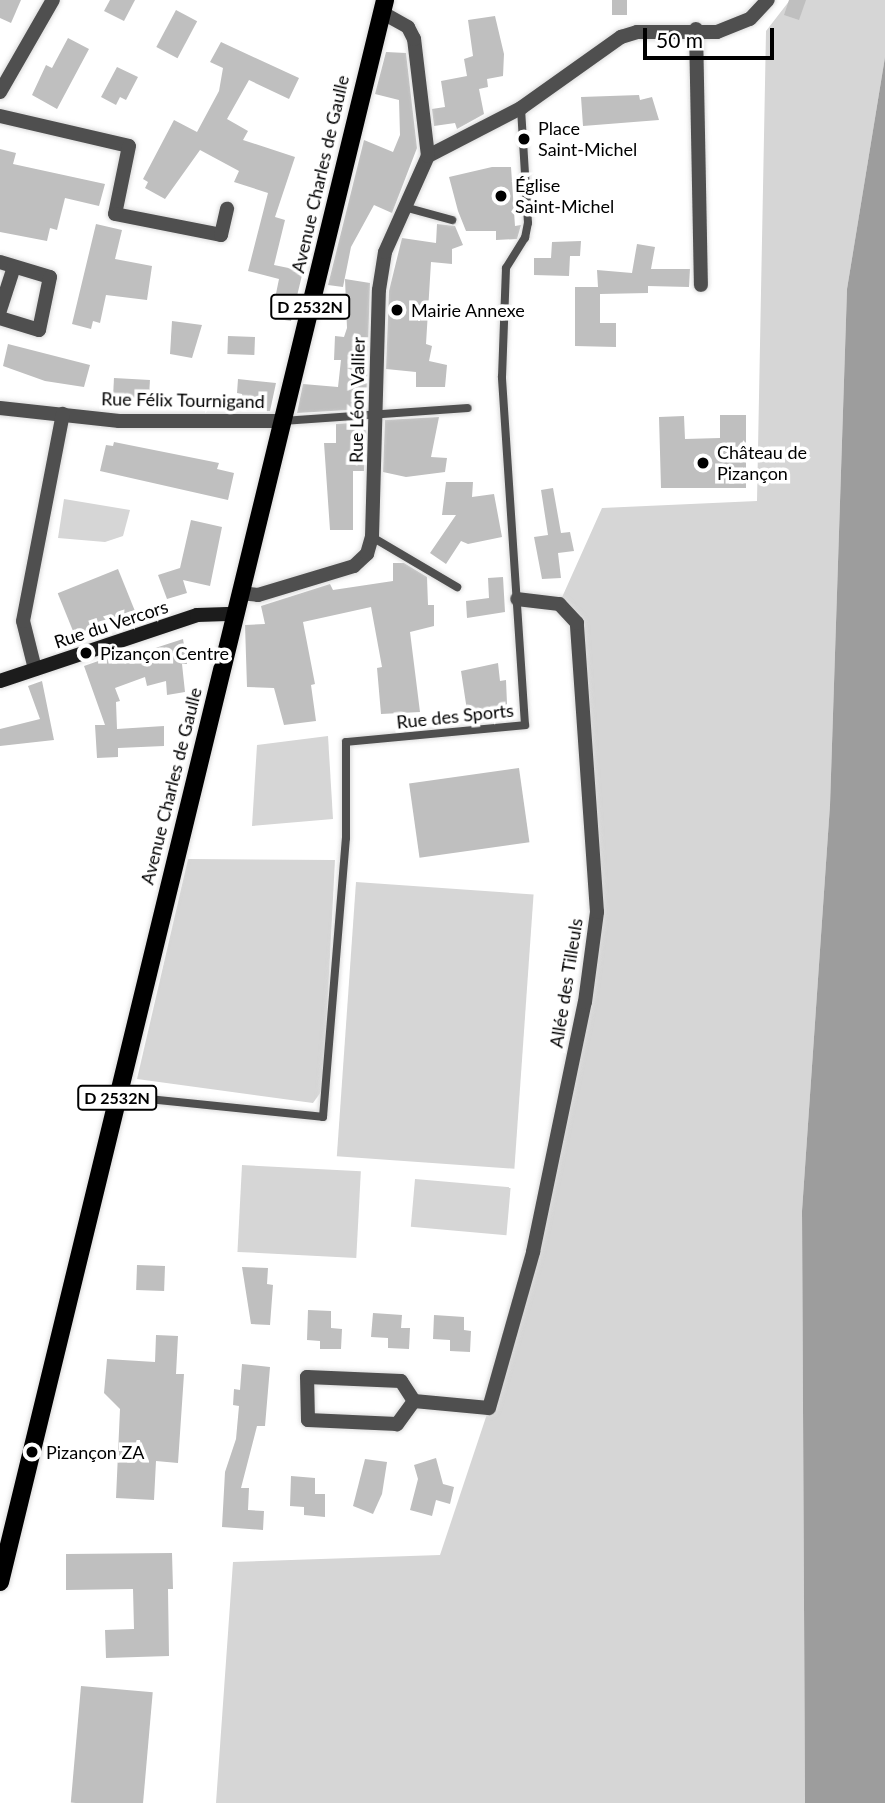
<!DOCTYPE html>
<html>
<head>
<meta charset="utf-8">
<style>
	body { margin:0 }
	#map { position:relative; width:885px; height:1803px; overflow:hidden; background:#fff; font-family:Lato,sans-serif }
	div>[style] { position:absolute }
	.green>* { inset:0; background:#d6d6d6; transform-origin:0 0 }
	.water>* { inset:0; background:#9d9d9d }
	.building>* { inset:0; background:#bfbfbf; transform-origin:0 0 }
	.roads { filter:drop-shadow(0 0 2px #dbdbdb) drop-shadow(0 0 2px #dbdbdb) }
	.lane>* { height:8px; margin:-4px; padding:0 4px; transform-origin:4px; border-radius:4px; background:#4f4f4f }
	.street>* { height:14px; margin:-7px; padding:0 7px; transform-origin:7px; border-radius:7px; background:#4f4f4f }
	.secondary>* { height:14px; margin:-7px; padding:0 7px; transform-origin:7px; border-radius:7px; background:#1c1c1c }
	.primary>* { height:18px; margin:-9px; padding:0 9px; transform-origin:9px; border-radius:9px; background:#000 }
	.dots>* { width:19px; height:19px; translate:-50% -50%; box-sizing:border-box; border:4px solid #fff; border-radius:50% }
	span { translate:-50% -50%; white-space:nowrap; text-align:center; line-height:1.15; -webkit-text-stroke:7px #fff; paint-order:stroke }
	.shield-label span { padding:2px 5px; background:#fff; border:2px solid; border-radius:5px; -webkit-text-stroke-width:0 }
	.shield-label { font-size:16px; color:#000; font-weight:700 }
	.poi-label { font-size:18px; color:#000 }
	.left { translate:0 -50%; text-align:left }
	.street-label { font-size:18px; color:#000 }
	.scale { position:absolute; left:643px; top:28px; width:131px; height:32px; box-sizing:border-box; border:4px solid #000; border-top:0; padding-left:9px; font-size:21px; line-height:24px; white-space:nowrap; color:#000; -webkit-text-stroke:5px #fff; paint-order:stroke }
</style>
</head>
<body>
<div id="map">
	<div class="green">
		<div style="clip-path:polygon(790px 0,885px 0,885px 57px,847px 289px,830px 805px,802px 1211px,805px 1803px,216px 1803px,233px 1562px,440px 1555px,489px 1408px,530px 1262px,597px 912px,577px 623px,559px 604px,602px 508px,757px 501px,766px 31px)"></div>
		<div style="clip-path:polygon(64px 499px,130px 510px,123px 536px,105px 542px,58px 538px)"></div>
		<div style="clip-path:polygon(328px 736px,333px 819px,252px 826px,257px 745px)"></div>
		<div style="clip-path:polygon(188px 859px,335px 860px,323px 1089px,313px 1103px,137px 1079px)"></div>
		<div style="left:356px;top:882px;width:178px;height:275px;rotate:4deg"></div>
		<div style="left:242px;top:1165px;width:119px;height:87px;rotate:3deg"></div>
		<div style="left:415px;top:1179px;width:96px;height:48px;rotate:5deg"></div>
	</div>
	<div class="water">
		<div style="clip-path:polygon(885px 57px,885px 1803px,805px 1803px,802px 1211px,830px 805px,847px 289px)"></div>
	</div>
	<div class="building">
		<div style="clip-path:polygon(0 0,21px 0,11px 23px,0 18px)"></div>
		<div style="clip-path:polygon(110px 0,135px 0,124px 21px,104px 11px)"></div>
		<div style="left:612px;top:0;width:15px;height:15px"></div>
		<div style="clip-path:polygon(789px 0,806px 0,799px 20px,784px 15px)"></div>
		<div style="left:176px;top:10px;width:24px;height:42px;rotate:28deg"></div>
		<div style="clip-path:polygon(495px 16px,504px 54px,503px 76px,487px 79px,488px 87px,479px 89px,484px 114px,457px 129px,455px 123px,434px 126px,432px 109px,445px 107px,441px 81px,467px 76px,464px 59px,473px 56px,468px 20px)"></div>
		<div style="clip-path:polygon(68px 38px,89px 49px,57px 109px,32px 95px,46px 65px,52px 68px)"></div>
		<div style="clip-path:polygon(221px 42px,299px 78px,289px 99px,249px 80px,227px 119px,248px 131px,243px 140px,295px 157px,275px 217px,285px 220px,274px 265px,303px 271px,291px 321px,271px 318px,279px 279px,248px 271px,268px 193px,234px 182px,239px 171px,200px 150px,165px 199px,145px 188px,148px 182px,143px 179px,174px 120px,197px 132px,219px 91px,223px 68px,210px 62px)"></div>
		<div style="clip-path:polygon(386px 52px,406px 53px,417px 148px,392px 213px,374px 205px,351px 247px,343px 287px,328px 285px,364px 140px,393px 152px,400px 135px,399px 100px,375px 94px)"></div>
		<div style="clip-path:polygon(117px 67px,138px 77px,126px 100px,120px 97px,116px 105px,101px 97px)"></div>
		<div style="clip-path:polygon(639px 95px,640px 100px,652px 97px,659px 120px,583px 126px,581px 97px)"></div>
		<div style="clip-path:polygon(0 149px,16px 153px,13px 164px,105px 184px,99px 206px,65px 198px,57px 230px,50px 228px,47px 241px,0 232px)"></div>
		<div style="clip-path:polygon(492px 167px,511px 167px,515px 226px,521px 225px,517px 239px,496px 240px,496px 231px,466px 231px,458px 211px,449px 177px)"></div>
		<div style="clip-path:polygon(96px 224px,122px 230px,115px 259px,152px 266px,147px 300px,106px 295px,100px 323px,93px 321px,91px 329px,72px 324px)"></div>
		<div style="clip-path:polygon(437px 224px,455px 226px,463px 245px,452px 249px,452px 264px,431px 262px,426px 344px,432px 346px,429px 361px,447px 365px,445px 387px,416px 387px,416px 372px,386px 369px,389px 291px,402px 238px,436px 243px)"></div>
		<div style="clip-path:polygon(581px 241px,580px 256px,570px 256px,569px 276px,534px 275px,534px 258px,551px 258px,552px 242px)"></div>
		<div style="clip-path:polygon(637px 244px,655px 247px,651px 269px,690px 269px,689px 287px,648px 286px,648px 293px,600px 294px,600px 323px,616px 323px,616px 347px,575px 346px,575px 287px,598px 287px,597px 270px,632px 273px)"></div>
		<div style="clip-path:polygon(345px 279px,370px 283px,366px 409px,297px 413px,303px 384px,338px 387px,341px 360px,334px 360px,335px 336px,344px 337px,347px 328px)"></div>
		<div style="clip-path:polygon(172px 321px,202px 325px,192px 358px,170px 354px)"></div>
		<div style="left:228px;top:336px;width:27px;height:18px;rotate:2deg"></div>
		<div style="clip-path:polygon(8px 344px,90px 365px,84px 387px,45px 381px,3px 366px)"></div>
		<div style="left:114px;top:378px;width:36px;height:19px;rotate:3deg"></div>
		<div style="clip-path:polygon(238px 379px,276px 383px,270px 411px,246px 411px,242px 394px,237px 393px)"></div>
		<div style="clip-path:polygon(720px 415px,746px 415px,746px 488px,661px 488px,659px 417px,684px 416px,685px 439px,720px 438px)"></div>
		<div style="clip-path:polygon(439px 417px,431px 457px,447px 458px,445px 472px,406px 477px,383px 472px,385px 420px)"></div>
		<div style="clip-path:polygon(366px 422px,364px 471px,353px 471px,353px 530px,330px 530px,324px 443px,336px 443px,336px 424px)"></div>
		<div style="clip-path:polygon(114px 442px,219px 463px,217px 469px,234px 473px,228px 500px,100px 471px,106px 445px,113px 446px)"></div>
		<div style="clip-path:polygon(446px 482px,473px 482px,472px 497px,494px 494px,502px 537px,468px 544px,461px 541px,446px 564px,430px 553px,456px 515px,442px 515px)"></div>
		<div style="clip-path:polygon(553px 488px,561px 533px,570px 532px,574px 551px,558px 553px,561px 578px,542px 579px,534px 537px,548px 535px,541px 490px)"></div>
		<div style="clip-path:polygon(191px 520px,222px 527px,210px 586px,183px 580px,187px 593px,167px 599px,158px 575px,180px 568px)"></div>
		<div style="clip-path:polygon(393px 563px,404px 563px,427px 577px,428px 605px,434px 605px,434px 626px,410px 632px,420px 712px,381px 714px,377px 668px,382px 667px,371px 607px,303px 622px,315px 684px,311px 685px,316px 721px,284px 725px,274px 688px,247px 687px,245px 625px,265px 624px,261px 606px,330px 584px,333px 590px,393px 581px)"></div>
		<div style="left:118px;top:569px;width:45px;height:65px;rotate:68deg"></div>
		<div style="clip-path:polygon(503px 577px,505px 612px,467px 618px,466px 601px,489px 598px,488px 578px)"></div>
		<div style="clip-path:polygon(183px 639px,187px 664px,182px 664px,185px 692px,167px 695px,166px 681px,147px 686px,145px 677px,115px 688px,120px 701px,116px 702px,117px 729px,164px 726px,164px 746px,118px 748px,118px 757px,97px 758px,95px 725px,105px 725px,84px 666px,107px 658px,109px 663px)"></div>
		<div style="clip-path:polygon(498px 663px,500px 681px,506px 680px,507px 704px,499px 713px,468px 717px,461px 671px)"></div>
		<div style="clip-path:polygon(42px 681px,54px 740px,0 746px,0 729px,40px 719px,28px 686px)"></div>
		<div style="left:519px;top:768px;width:75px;height:111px;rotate:82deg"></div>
		<div style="left:137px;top:1265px;width:28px;height:25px;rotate:2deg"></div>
		<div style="clip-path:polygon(242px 1267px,268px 1268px,267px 1284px,273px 1285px,270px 1325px,251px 1324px)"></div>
		<div style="clip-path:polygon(308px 1310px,331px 1311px,331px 1328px,342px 1329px,341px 1349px,320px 1349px,320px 1341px,307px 1340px)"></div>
		<div style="clip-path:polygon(373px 1313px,402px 1315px,401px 1328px,410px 1328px,409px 1349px,388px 1348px,388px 1338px,371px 1337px)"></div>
		<div style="clip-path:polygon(434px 1315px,464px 1317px,464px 1330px,471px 1331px,470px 1352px,450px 1351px,450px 1340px,433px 1339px)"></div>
		<div style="clip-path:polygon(156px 1335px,178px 1336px,176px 1374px,184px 1374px,178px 1463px,156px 1461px,154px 1500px,116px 1498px,120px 1409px,104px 1393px,107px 1359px,155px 1362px)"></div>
		<div style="clip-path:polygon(242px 1364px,270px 1367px,265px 1426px,257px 1426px,241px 1488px,249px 1488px,248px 1510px,264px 1511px,263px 1530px,222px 1527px,225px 1472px,236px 1439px,239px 1406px,233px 1405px,234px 1389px,240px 1390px)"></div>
		<div style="clip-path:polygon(436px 1458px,443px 1484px,454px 1487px,450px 1504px,436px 1500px,432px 1516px,410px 1510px,418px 1479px,414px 1465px)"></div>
		<div style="clip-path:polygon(365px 1459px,387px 1462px,382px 1494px,373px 1514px,353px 1506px)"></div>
		<div style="clip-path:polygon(291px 1476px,315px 1478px,315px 1494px,325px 1494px,325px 1517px,304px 1515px,304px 1507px,290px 1506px)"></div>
		<div style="clip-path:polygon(172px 1553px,173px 1589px,168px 1589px,169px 1656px,106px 1658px,105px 1630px,134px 1629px,133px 1589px,66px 1590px,66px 1554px)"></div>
		<div style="left:81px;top:1686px;width:72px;height:117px;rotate:5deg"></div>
	</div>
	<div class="roads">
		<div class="lane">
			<div style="left:404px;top:207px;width:50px;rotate:15.2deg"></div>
			<div style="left:283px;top:421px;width:185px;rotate:-4deg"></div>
			<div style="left:372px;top:537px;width:99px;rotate:30.5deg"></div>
			<div style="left:118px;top:1096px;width:206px;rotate:5.8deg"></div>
			<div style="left:323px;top:1117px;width:280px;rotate:-85.3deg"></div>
			<div style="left:346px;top:838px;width:96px;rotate:-90deg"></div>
			<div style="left:346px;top:742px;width:180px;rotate:-5.4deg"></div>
			<div style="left:525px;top:725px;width:349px;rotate:-93.8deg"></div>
			<div style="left:502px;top:377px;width:109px;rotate:-87.9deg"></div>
			<div style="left:506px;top:268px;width:36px;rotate:-58deg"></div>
			<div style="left:525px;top:238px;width:15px;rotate:-79deg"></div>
			<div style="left:528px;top:223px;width:115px;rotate:-93.5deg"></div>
		</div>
		<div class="street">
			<div style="left:696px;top:29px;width:256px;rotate:88.9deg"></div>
			<div style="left:0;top:92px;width:106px;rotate:-60.1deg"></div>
			<div style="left:0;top:116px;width:132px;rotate:13.1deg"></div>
			<div style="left:129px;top:146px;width:69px;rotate:101.6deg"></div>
			<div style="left:115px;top:214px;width:108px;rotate:11.2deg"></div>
			<div style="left:221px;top:235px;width:27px;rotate:-77deg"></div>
			<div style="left:428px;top:156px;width:105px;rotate:-27.3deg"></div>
			<div style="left:521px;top:108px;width:123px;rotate:-35.4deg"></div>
			<div style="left:621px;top:37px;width:17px;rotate:-17deg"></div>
			<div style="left:637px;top:32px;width:80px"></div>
			<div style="left:717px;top:32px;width:35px;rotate:-22deg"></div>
			<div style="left:750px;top:19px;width:26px;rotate:-47deg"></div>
			<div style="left:0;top:262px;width:52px;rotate:16.7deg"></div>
			<div style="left:50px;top:277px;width:54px;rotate:101.7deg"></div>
			<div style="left:39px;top:330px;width:41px;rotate:-162.9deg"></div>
			<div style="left:0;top:310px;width:45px;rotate:-72deg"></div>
			<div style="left:0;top:408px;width:120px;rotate:6.2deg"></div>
			<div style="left:119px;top:421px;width:163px"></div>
			<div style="left:240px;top:593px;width:18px;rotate:6deg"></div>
			<div style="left:258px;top:595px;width:100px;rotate:-16.8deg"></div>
			<div style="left:354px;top:566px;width:18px;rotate:-43deg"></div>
			<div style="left:367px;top:554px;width:18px;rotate:-74deg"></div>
			<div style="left:372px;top:537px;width:247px;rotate:-88.4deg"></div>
			<div style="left:379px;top:290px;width:38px;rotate:-81deg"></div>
			<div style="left:385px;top:252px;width:105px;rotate:-65.9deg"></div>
			<div style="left:428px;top:156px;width:118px;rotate:-96.8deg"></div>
			<div style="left:414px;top:39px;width:13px;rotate:-117deg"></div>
			<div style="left:408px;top:27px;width:31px;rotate:-151deg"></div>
			<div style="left:35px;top:669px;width:49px;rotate:-104deg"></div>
			<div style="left:23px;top:621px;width:211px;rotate:-79.1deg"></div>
			<div style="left:414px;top:1401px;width:29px;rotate:126deg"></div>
			<div style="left:397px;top:1424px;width:89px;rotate:-177.4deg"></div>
			<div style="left:308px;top:1420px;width:43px;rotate:-91.3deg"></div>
			<div style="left:307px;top:1377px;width:94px;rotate:2.4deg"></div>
			<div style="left:401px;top:1381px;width:24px;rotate:57deg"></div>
			<div style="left:414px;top:1401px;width:75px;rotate:5.3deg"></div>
			<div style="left:489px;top:1408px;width:162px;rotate:-74.2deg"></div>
			<div style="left:533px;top:1252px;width:255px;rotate:-78.3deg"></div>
			<div style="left:585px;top:1002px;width:91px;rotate:-82.4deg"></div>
			<div style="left:597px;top:912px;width:290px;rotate:-94deg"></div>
			<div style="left:577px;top:623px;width:26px;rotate:-133deg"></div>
			<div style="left:559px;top:604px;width:42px;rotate:-173.2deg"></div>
		</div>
		<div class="secondary">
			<div style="left:0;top:681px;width:208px;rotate:-18.5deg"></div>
			<div style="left:197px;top:615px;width:38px;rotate:-2deg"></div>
		</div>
		<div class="primary">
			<div style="left:0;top:1582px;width:1628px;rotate:-76.32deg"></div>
		</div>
	</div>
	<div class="dots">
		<div style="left:524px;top:139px;background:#000"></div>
		<div style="left:501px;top:196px;background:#000"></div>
		<div style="left:397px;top:310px;background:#000"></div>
		<div style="left:703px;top:463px;background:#000"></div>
		<div style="left:86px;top:653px;background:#000"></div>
		<div style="left:32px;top:1452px;background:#000"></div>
	</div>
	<div class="shield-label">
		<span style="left:310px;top:307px">D 2532N</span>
		<span style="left:117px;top:1098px">D 2532N</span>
	</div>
	<div class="poi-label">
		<span class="left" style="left:538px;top:139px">Place<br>Saint-Michel</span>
		<span class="left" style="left:515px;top:196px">Église<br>Saint-Michel</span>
		<span class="left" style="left:411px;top:310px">Mairie Annexe</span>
		<span class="left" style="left:717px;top:463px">Château de<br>Pizançon</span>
		<span class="left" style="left:100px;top:653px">Pizançon Centre</span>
		<span class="left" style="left:46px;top:1452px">Pizançon ZA</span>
	</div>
	<div class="street-label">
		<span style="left:320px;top:174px;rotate:-77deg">Avenue Charles de Gaulle</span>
		<span style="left:183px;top:400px;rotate:1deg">Rue Félix Tournigand</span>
		<span style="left:357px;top:400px;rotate:-89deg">Rue Léon Vallier</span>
		<span style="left:111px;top:624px;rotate:-18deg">Rue du Vercors</span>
		<span style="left:455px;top:716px;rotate:-6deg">Rue des Sports</span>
		<span style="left:171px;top:786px;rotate:-76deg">Avenue Charles de Gaulle</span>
		<span style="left:566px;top:983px;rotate:-81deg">Allée des Tilleuls</span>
	</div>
	<div class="scale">50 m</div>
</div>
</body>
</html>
